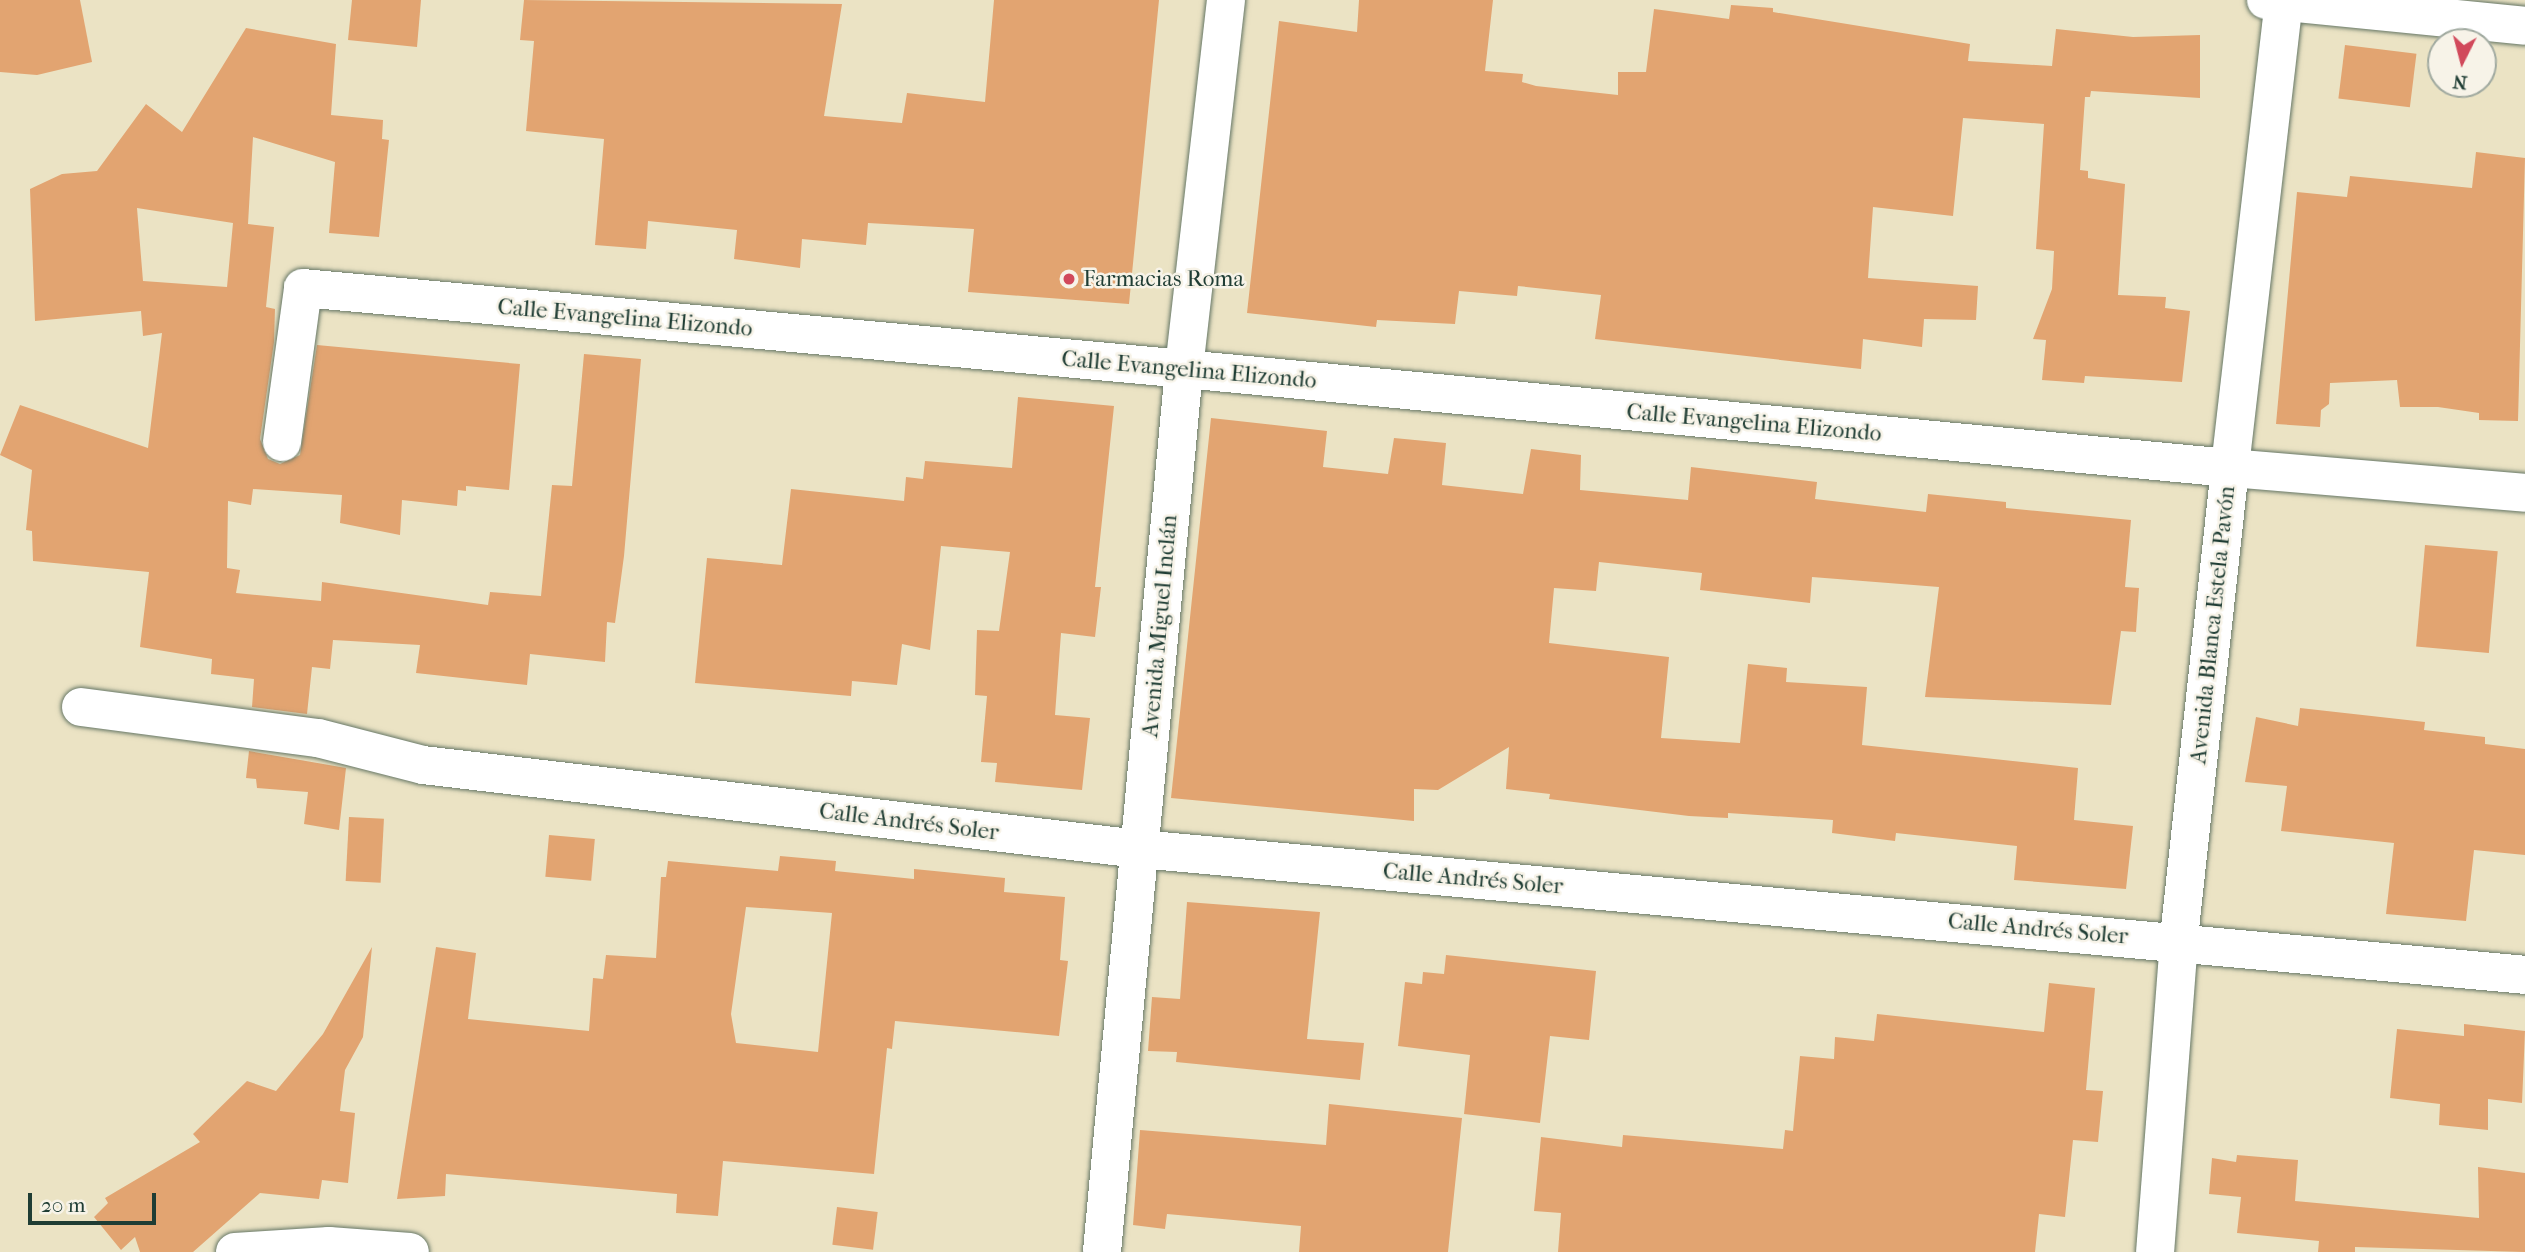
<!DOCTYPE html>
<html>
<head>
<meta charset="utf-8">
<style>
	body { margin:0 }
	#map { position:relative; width:2525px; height:1252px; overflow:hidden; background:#ebe3c4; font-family:"IM FELL French Canon",serif }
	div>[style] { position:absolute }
	.building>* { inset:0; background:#e2a471; transform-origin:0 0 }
	.roads { filter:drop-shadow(0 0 2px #676) drop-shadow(0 0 2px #676) }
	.minor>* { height:38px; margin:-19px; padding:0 19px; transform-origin:19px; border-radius:19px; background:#fff }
	.secondary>* { height:38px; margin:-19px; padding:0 19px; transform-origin:19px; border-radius:19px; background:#fff }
	.dots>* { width:19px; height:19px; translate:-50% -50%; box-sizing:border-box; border:4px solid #f7f3e8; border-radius:50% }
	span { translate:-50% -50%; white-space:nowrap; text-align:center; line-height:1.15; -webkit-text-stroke:5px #f7f3e8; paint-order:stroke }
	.poi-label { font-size:23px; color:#1f3d34 }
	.left { translate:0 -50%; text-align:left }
	.street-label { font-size:23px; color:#1f3d34 }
	.north { position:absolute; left:2427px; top:28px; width:70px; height:70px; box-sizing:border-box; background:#f7f3e8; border:2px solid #a1aaa0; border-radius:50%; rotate:186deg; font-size:19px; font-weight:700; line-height:28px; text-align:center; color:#1f3d34 }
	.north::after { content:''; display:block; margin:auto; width:24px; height:32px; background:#d1495b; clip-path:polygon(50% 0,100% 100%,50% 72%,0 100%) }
	.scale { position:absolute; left:28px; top:1193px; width:128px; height:32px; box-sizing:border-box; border:4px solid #1f3d34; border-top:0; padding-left:9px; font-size:21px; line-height:24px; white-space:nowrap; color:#1f3d34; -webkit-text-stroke:5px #f7f3e8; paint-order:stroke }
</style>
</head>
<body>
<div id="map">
	<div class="building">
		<div style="clip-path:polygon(0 0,80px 0,92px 62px,37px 75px,0 72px)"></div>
		<div style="clip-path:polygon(352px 0,421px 0,417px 47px,348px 40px)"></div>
		<div style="clip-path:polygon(524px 0,842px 4px,824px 116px,902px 123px,907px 93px,985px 102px,994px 0,1159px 0,1129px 304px,968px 292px,974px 229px,868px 223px,866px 245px,802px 239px,800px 268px,734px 259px,737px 230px,648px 221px,646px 249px,595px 245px,604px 139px,526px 131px,534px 41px,520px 40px)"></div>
		<div style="clip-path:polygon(1359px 0,1493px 0,1485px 71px,1523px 74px,1522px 82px,1536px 86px,1618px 95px,1618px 72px,1646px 72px,1654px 9px,1729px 19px,1731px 5px,1773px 8px,1773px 12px,1970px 44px,1968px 61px,2052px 66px,2056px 29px,2133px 37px,2200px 35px,2200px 98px,2091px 91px,2090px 97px,2085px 97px,2080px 170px,2088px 171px,2088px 178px,2125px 184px,2118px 295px,2166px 297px,2165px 308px,2190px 311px,2182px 382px,2085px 376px,2084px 383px,2042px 380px,2046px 340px,2033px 339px,2052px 289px,2054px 251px,2036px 249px,2044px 124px,1963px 118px,1953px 216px,1873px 207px,1868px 278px,1978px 286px,1976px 320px,1924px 319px,1922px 347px,1863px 339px,1861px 369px,1595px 339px,1601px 295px,1518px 286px,1517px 296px,1459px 291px,1455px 324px,1377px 320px,1376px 327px,1247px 313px,1279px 21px,1357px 32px)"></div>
		<div style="clip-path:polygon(evenodd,246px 28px,336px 44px,331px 115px,383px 120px,382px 139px,389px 140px,379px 237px,329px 233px,335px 162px,253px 137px,248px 224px,274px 227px,266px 307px,275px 309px,274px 342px,260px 439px,268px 459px,280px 464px,300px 455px,317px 345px,520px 364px,509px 490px,466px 486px,466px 491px,458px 490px,457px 506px,402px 500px,400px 535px,340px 523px,342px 495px,253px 489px,251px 505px,228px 501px,227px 568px,240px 570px,236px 593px,321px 601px,322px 582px,488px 605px,490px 592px,541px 596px,552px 485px,572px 486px,584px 354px,641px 359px,624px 556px,615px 623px,607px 622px,605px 662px,530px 654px,527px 685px,416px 673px,420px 645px,333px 640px,330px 669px,312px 667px,307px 714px,252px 707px,254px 679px,211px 674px,212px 659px,140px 647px,149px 572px,33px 561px,32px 531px,26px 530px,32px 470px,0 455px,20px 405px,148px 448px,162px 333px,143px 336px,141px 311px,35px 321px,30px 189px,62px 174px,97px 171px,146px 104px,182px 132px,246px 28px,137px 208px,233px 223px,227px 287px,143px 281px,137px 208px)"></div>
		<div style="left:2345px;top:45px;width:72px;height:54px;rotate:7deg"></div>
		<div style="clip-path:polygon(2476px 152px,2525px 158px,2518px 421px,2479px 420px,2479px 413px,2438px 407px,2400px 407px,2397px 380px,2330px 383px,2329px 404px,2321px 410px,2320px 427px,2276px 424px,2297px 192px,2347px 197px,2350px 176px,2472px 188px)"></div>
		<div style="clip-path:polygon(1018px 397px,1114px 406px,1095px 587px,1101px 587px,1095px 637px,1061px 633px,1055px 715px,1090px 718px,1082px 790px,995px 782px,997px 763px,981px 762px,987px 696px,975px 695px,977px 630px,999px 631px,1010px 552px,941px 546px,930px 650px,902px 644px,897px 685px,852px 681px,851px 696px,695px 683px,707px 558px,782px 565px,791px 489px,904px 501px,906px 477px,923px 479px,925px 461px,1012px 468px)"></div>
		<div style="clip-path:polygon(1211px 418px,1327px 431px,1323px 467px,1388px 474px,1394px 438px,1446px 443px,1442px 485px,1523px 494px,1531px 449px,1581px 455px,1580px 490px,1688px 500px,1691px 467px,1817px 482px,1815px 499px,1926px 512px,1928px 494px,2006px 502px,2006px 508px,2131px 520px,2125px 587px,2139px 588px,2136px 632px,2121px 631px,2111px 705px,1925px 697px,1939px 587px,1812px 577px,1810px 603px,1700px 590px,1702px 573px,1599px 562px,1596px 591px,1554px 588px,1549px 643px,1669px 657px,1661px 738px,1740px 743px,1748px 664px,1787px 668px,1786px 682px,1867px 687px,1862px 745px,2078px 768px,2074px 820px,2133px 826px,2126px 889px,2014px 880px,2017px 846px,1896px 833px,1895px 841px,1832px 833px,1833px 820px,1728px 813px,1728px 818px,1689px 816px,1549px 799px,1550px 794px,1506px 789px,1509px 747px,1438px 790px,1414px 789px,1414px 821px,1171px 798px)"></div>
		<div style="left:2425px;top:545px;width:73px;height:102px;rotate:5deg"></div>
		<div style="clip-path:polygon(2300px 708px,2425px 722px,2424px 730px,2485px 737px,2485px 744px,2525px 749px,2525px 855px,2474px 850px,2466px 921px,2386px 914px,2394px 843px,2281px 831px,2287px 786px,2245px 782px,2256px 717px,2298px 726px)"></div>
		<div style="clip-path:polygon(249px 751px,346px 768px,339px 830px,304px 824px,308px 792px,257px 788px,256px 779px,246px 778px)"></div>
		<div style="left:349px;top:817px;width:35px;height:64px;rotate:3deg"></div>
		<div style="left:549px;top:835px;width:46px;height:42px;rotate:5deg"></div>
		<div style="clip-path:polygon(evenodd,780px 856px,836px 861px,835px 871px,914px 879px,914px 869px,1005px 878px,1004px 892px,1065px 897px,1060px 960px,1068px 961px,1059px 1036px,895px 1021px,892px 1049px,887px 1048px,874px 1174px,723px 1161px,718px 1216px,676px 1213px,677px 1194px,446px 1174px,445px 1196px,397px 1199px,436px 947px,476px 953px,468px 1019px,589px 1031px,593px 978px,603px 979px,606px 955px,656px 958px,661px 877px,666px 877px,668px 861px,778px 871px,780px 856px,746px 907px,832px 913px,818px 1052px,736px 1043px,731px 1014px,746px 907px)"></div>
		<div style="clip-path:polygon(1187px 902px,1320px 912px,1307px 1039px,1364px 1043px,1360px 1080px,1176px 1062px,1177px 1052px,1148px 1051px,1152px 997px,1180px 999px)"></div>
		<div style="clip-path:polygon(372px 947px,363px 1037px,345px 1070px,340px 1111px,355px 1113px,348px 1183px,322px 1180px,319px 1199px,260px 1193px,193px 1252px,140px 1252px,135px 1237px,121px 1250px,94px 1217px,108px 1203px,105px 1198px,200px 1142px,193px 1134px,247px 1081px,276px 1091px,323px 1034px)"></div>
		<div style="clip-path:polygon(1446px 955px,1596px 971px,1589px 1040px,1550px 1036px,1540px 1123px,1464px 1114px,1470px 1055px,1398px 1046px,1405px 982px,1422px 984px,1423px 972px,1444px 974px)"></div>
		<div style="clip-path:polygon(2049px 983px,2095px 988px,2086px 1090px,2103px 1091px,2098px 1142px,2073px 1140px,2065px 1217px,2039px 1214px,2035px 1252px,1558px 1252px,1561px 1213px,1534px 1211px,1541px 1137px,1622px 1147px,1623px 1135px,1783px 1149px,1785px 1130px,1793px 1131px,1800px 1056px,1834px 1059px,1835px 1037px,1874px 1041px,1877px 1014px,2044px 1032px)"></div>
		<div style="clip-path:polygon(2464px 1024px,2525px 1031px,2522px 1103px,2488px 1099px,2488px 1130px,2439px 1125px,2440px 1104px,2390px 1098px,2397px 1029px,2464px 1036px)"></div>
		<div style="clip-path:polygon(1329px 1104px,1462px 1118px,1448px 1252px,1299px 1252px,1301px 1226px,1167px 1214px,1165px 1229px,1133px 1225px,1140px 1130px,1326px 1145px)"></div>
		<div style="clip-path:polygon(2237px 1155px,2298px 1160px,2295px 1201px,2479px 1218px,2478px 1167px,2525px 1173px,2525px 1252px,2355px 1247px,2355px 1252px,2318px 1252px,2319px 1241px,2237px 1233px,2241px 1197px,2209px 1194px,2212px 1158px,2236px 1162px)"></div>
		<div style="left:837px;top:1207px;width:41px;height:38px;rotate:7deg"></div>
	</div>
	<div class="roads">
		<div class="minor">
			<div style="left:2266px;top:0;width:260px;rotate:5.7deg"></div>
			<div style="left:2284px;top:0;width:471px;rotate:96.6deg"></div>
			<div style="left:2230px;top:468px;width:296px;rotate:4.8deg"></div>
			<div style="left:282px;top:442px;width:155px;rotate:-82.2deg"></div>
			<div style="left:303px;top:288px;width:885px;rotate:5.25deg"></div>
			<div style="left:1184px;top:369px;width:887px;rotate:95.31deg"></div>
			<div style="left:81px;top:707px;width:239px;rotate:7.5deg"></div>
			<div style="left:318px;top:738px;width:108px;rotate:14.4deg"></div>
			<div style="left:423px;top:765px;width:721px;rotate:6.69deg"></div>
			<div style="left:1139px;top:849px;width:1392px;rotate:5.19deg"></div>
			<div style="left:235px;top:1252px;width:94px;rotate:-3.7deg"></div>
			<div style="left:329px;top:1246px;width:81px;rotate:4.2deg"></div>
		</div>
		<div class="secondary">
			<div style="left:1226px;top:0;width:371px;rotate:96.5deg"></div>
			<div style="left:1184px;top:369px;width:1051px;rotate:5.41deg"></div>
			<div style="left:2230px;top:468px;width:476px;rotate:96.2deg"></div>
			<div style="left:2179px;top:941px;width:312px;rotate:94.4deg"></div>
		</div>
	</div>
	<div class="dots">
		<div style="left:1069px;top:279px;background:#d1495b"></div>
	</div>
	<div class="poi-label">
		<span class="left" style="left:1083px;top:279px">Farmacias Roma</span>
	</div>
	<div class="street-label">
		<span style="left:625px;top:318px;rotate:5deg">Calle Evangelina Elizondo</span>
		<span style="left:1189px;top:370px;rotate:5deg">Calle Evangelina Elizondo</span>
		<span style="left:1754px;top:423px;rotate:5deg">Calle Evangelina Elizondo</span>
		<span style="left:2213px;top:625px;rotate:-84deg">Avenida Blanca Estela Pavón</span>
		<span style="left:1160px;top:626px;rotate:-85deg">Avenida Miguel Inclán</span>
		<span style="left:909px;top:822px;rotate:7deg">Calle Andrés Soler</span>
		<span style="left:1473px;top:879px;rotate:5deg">Calle Andrés Soler</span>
		<span style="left:2038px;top:929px;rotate:5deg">Calle Andrés Soler</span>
	</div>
	<div class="north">N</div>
	<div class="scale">20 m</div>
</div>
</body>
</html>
